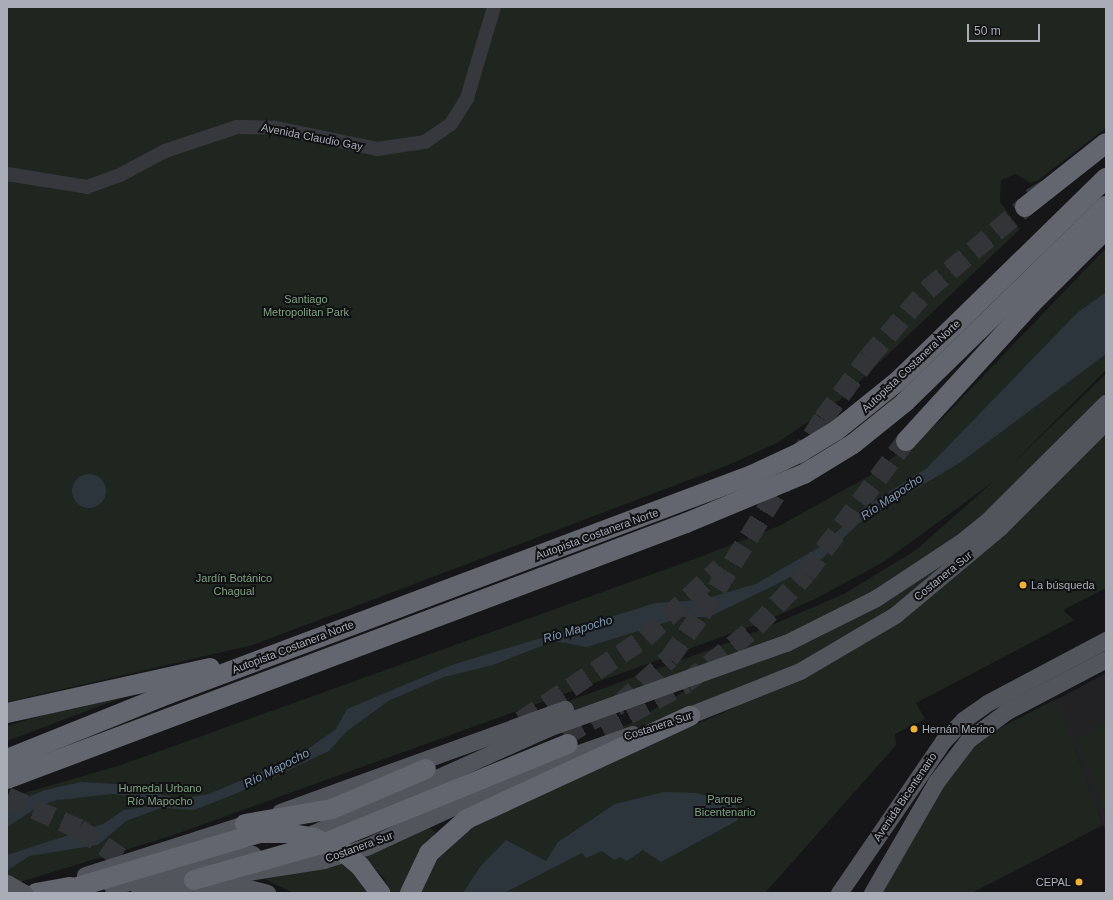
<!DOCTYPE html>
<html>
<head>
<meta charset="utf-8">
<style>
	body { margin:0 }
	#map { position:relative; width:1113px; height:900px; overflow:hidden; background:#161618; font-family:Arial,sans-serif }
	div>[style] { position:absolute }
	.built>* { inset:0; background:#222225 }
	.green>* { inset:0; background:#1e261f }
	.water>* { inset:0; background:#2c353c }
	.round { border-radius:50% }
	.stream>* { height:3px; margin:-1.5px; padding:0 1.5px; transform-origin:1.5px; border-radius:1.5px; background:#2c353c }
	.highway-tunnel>* { height:20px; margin-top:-10px; transform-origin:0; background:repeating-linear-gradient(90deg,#333438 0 20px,transparent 0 30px) }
	.minor>* { height:14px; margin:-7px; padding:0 7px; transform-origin:7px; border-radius:7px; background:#37383d }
	.major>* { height:17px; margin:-8.5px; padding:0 8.5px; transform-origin:8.5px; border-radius:8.5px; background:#53555c }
	.highway>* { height:20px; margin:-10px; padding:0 10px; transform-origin:10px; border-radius:10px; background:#63666e }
	.major-bridge>* { height:17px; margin:-8.5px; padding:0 8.5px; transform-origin:8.5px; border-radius:8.5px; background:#53555c }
	.highway-bridge>* { height:20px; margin:-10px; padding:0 10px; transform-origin:10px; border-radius:10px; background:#63666e }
	.dots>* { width:11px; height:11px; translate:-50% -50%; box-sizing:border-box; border:2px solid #111113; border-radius:50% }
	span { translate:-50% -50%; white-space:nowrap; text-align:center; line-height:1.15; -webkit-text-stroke:4px #111113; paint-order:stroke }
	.street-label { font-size:11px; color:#a8adb8 }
	.park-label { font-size:11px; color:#7fa381 }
	.poi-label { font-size:11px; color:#a8adb8 }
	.left { translate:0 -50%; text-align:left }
	.right { translate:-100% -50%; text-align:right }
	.water-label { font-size:12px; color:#7f9bb3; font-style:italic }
	.frame { position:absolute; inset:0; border:8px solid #a8adb8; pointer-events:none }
	.scale { position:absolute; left:967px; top:24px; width:73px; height:18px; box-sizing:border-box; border:2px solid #a8adb8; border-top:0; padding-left:5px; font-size:12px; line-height:14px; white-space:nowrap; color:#a8adb8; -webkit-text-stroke:3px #111113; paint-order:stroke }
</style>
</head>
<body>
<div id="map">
	<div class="built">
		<div style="clip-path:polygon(1106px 673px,1106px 833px,1056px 700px)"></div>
	</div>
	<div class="green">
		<div style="clip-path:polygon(7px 7px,1106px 7px,1106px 128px,1037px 181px,1030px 183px,1016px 174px,1001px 180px,1000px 202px,1020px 229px,840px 400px,777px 443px,726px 466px,253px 645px,7px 702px)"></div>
		<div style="clip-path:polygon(1106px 248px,1106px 370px,1012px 464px,1106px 374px,1106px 397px,945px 550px,815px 627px,517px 730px,533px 714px,739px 639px,844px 594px,916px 550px,993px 482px,885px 561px,815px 599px,763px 622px,171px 836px,7px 886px,7px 798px,118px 766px,700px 557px,779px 526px,869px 476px,941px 420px)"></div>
		<div style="clip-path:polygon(1106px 429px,1106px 588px,1063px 610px,1074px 620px,916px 703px,925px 719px,895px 734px,896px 745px,765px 893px,415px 893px,436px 850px,511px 801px,723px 713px,830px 660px)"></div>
		<div style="clip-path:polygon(966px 546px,910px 596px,793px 669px,689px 713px,575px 749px,631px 723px,693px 686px,813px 640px,891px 598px)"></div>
		<div style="clip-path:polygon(132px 694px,7px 741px,7px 726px,89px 701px)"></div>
		<div style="clip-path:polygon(1056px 699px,1103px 825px,972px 893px,881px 893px,947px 780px,970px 751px,994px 731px)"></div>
		<div style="clip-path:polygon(1106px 722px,1106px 816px,1078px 739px)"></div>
		<div style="clip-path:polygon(423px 824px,436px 832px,417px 856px,402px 893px,391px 893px,384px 878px,360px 853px)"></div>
		<div style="clip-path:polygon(347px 863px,371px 893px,293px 893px,265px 879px)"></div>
	</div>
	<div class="water">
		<div style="clip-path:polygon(1106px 292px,1106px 354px,961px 462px,859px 523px,823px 558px,783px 581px,709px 617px,683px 617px,587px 647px,554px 641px,493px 665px,444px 677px,390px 700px,347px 731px,329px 751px,250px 788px,194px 810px,161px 808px,126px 821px,98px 845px,29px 856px,7px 871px,7px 855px,103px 824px,124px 810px,144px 807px,154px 802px,150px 798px,111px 794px,58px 800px,41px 805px,7px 827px,7px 806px,45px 790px,81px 782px,116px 784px,180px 799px,209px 794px,298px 756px,336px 729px,347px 709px,452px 665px,656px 603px,701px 600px,756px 584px,823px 545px,860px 510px,927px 468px,1077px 313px)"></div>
		<div class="round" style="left:72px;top:474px;width:34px;height:34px"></div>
		<div style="clip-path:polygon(664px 792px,696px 793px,736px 804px,738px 820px,661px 862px,643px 850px,627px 861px,620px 857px,614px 860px,602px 851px,586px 858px,582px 853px,504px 893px,463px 893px,480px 867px,506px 840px,546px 861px,558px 842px,615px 804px)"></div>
	</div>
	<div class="stream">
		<div style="left:1027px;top:190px;width:16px;rotate:-30deg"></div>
	</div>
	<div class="highway-tunnel">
		<div style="left:521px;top:721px;width:149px;rotate:-33.8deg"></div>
		<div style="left:645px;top:638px;width:103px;rotate:-43deg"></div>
		<div style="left:602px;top:729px;width:96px;rotate:-28.7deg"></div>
		<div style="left:686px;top:683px;width:90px;rotate:-38.7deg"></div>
		<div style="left:756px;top:627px;width:73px;rotate:-46.7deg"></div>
		<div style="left:806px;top:574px;width:166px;rotate:-53.1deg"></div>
		<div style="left:564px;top:736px;width:64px;rotate:-29.7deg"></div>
		<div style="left:620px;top:704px;width:67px;rotate:-42.6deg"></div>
		<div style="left:669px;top:659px;width:55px;rotate:-54.6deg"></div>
		<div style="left:701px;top:614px;width:230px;rotate:-58deg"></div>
		<div style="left:823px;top:419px;width:76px;rotate:-53.6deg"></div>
		<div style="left:868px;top:358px;width:90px;rotate:-49.1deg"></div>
		<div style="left:927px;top:290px;width:128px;rotate:-40.3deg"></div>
		<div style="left:7px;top:797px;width:79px;rotate:24deg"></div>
		<div style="left:79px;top:829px;width:74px;rotate:34.5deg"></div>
	</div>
	<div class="minor">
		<div style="left:7px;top:174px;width:81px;rotate:9.2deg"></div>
		<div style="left:87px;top:187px;width:35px;rotate:-20deg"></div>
		<div style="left:120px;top:175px;width:51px;rotate:-28.1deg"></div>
		<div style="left:165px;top:151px;width:76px;rotate:-18.4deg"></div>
		<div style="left:237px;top:127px;width:39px;rotate:1deg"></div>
		<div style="left:276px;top:128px;width:103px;rotate:11.7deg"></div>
		<div style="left:377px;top:149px;width:49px;rotate:-8.3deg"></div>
		<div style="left:425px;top:142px;width:32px;rotate:-35deg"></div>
		<div style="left:451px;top:124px;width:31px;rotate:-58deg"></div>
		<div style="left:467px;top:98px;width:95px;rotate:-73.5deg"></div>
	</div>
	<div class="major">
		<div style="left:677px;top:720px;width:132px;rotate:-21.7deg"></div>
		<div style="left:800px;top:671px;width:110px;rotate:-30.5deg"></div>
		<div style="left:895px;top:615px;width:136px;rotate:-39.9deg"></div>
		<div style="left:999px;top:528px;width:151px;rotate:-45deg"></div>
		<div style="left:280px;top:812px;width:303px;rotate:-19.9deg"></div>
		<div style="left:300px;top:839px;width:272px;rotate:-24.1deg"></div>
		<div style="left:548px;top:728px;width:253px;rotate:-19.7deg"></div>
		<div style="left:786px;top:643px;width:101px;rotate:-26.6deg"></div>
		<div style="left:876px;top:598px;width:102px;rotate:-33.4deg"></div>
		<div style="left:961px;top:542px;width:36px;rotate:-39deg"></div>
		<div style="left:989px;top:519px;width:165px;rotate:-44.8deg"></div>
		<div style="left:242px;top:873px;width:83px;rotate:-9deg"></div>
		<div style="left:324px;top:860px;width:44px;rotate:-17.2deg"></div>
		<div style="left:366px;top:847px;width:194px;rotate:-24.7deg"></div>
		<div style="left:542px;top:766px;width:96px;rotate:-19.4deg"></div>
		<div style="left:85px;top:875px;width:181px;rotate:-17.7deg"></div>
		<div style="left:112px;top:886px;width:144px;rotate:-12.9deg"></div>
		<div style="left:195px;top:887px;width:41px;rotate:-2.8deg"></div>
		<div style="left:236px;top:885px;width:32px;rotate:14deg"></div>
		<div style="left:139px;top:893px;width:71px;rotate:-12.3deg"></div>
		<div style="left:839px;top:893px;width:184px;rotate:-55.6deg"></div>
		<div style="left:943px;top:741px;width:29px;rotate:-46deg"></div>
		<div style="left:963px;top:720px;width:29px;rotate:-35deg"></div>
		<div style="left:987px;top:703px;width:135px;rotate:-27.9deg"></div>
		<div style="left:872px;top:893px;width:128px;rotate:-60deg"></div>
		<div style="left:936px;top:782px;width:53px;rotate:-52.7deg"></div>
		<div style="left:968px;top:740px;width:49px;rotate:-36.6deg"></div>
		<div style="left:1007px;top:711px;width:112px;rotate:-27.7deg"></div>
	</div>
	<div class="highway">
		<div style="left:1025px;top:207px;width:103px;rotate:-38.3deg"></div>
		<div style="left:906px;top:441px;width:184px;rotate:-47.6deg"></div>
		<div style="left:1030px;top:305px;width:107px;rotate:-45deg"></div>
		<div style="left:7px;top:713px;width:208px;rotate:-12.5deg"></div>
		<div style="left:7px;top:759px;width:166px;rotate:-21.9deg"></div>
		<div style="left:161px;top:697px;width:631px;rotate:-20.59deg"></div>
		<div style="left:752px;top:475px;width:52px;rotate:-25.1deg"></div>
		<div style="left:799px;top:453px;width:44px;rotate:-31.2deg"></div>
		<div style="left:837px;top:430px;width:78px;rotate:-38.8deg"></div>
		<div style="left:898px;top:381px;width:291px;rotate:-44.3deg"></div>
		<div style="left:7px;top:779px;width:726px;rotate:-20.66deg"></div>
		<div style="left:686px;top:523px;width:128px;rotate:-22.6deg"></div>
		<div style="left:804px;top:474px;width:57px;rotate:-31.5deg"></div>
		<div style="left:853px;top:444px;width:67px;rotate:-38.9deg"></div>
		<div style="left:905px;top:402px;width:281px;rotate:-44.3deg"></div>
		<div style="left:245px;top:824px;width:88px;rotate:-9.8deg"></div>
		<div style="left:332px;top:809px;width:102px;rotate:-23.1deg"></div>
		<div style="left:360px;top:866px;width:34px;rotate:53deg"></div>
		<div style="left:194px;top:880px;width:136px;rotate:-15.8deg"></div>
		<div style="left:325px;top:843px;width:262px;rotate:-22.2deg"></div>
		<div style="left:36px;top:893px;width:35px;rotate:-10deg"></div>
		<div style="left:57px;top:893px;width:211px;rotate:-16.5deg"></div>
		<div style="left:410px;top:893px;width:44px;rotate:-64.6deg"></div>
		<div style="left:429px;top:853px;width:51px;rotate:-41.8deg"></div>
		<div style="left:467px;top:819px;width:246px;rotate:-24.8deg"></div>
	</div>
	<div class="major-bridge">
		<div style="left:7px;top:883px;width:20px;rotate:30deg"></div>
	</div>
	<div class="highway-bridge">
		<div style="left:259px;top:833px;width:28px"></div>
		<div style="left:287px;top:833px;width:27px;rotate:10deg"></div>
		<div style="left:314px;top:838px;width:30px;rotate:24deg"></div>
		<div style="left:341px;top:850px;width:25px;rotate:40deg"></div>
	</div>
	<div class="dots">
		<div style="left:1023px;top:585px;background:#f2b134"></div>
		<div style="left:914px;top:729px;background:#f2b134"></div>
		<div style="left:1079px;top:882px;background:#f2b134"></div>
	</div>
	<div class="street-label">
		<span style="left:312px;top:137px;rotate:11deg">Avenida Claudio Gay</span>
		<span style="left:911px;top:366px;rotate:-43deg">Autopista Costanera Norte</span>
		<span style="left:597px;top:534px;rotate:-20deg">Autopista Costanera Norte</span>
		<span style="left:943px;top:576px;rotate:-39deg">Costanera Sur</span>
		<span style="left:293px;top:647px;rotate:-21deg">Autopista Costanera Norte</span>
		<span style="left:658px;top:726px;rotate:-18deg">Costanera Sur</span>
		<span style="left:905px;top:797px;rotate:-56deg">Avenida Bicentenario</span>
		<span style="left:359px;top:847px;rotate:-20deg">Costanera Sur</span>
	</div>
	<div class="park-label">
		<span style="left:306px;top:306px">Santiago<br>Metropolitan Park</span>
		<span style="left:234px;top:585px">Jardín Botánico<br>Chagual</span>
		<span style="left:160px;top:795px">Humedal Urbano<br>Río Mapocho</span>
		<span style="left:725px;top:806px">Parque<br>Bicentenario</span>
	</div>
	<div class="poi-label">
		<span class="left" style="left:1031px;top:585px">La búsqueda</span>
		<span class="left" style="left:922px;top:729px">Hernán Merino</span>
		<span class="right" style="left:1071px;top:882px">CEPAL</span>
	</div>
	<div class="water-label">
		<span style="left:892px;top:498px;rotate:-34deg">Río Mapocho</span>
		<span style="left:578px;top:630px;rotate:-16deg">Río Mapocho</span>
		<span style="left:277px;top:769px;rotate:-27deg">Río Mapocho</span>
	</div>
	<div class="frame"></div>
	<div class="scale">50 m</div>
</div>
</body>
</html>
